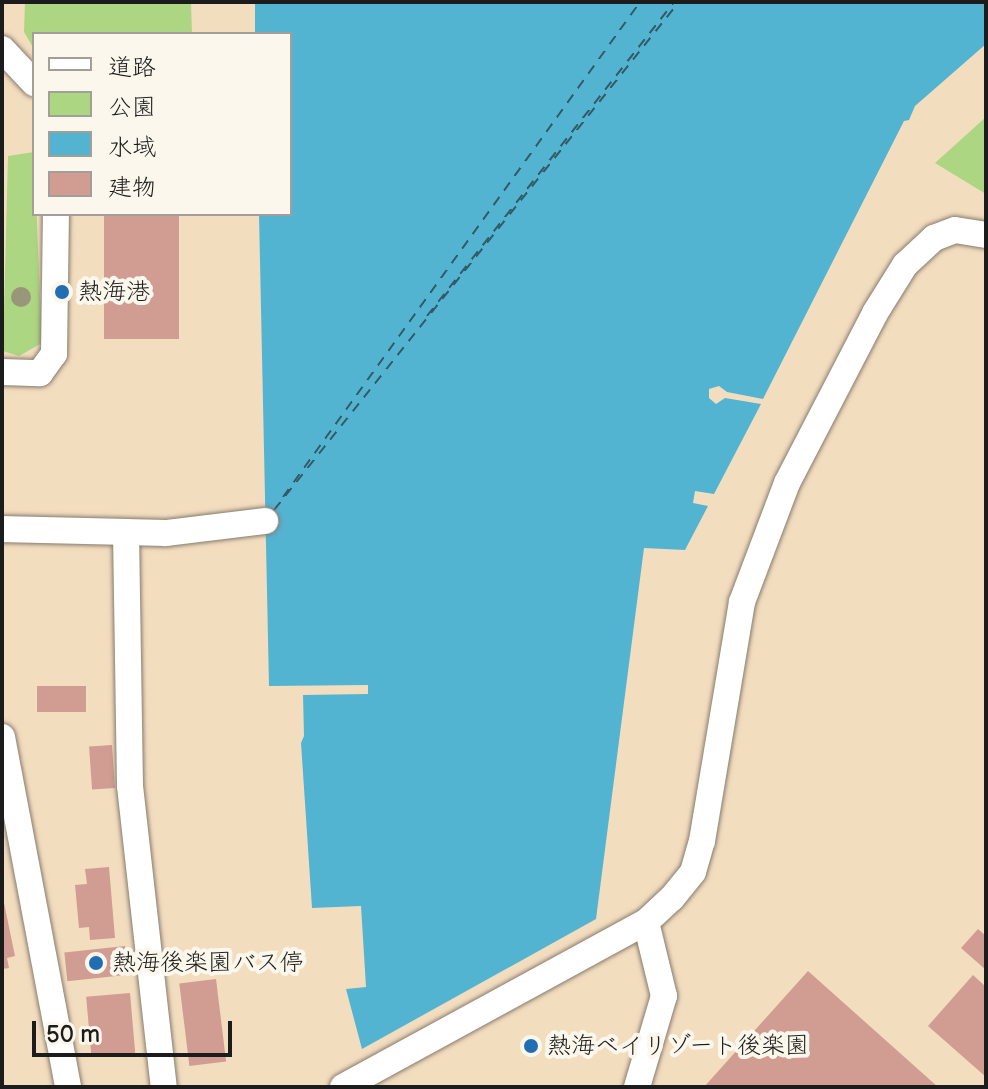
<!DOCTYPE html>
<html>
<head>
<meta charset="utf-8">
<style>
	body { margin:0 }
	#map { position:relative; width:988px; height:1089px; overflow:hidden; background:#f3ddbf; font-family:"Balsamiq Sans","Klee One",sans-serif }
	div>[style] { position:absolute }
	.green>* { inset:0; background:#acd682 }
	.water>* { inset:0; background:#53b4d2 }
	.ferry>* { height:2px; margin-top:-1px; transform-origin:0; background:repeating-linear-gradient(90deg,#325965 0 10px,transparent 0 18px) }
	.building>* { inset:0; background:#d19c92; transform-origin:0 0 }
	.roads { filter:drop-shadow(0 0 2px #887c6e) drop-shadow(0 0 2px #887c6e) }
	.minor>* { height:26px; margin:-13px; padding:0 13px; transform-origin:13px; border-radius:13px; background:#fff }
	.trees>* { width:20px; height:20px; margin:-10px; border-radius:50%; background:#989779 }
	.dots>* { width:22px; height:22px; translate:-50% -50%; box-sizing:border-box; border:4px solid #fbf7ec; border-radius:50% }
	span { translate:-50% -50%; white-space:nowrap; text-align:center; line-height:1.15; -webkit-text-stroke:8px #fbf7ec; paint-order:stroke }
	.poi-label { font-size:24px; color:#1c1c1c }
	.left { translate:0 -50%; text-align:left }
	.frame { position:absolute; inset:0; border:4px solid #1c1c1c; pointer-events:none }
	.legend { position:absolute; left:32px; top:32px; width:260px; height:184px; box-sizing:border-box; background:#fbf7ec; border:2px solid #a29f99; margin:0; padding:10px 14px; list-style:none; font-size:24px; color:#1c1c1c }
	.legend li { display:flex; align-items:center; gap:16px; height:40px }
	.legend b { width:40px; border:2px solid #a29f99 }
	.scale { position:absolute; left:32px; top:1021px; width:200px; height:36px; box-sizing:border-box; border:4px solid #1c1c1c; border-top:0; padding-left:10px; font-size:24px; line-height:28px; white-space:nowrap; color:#1c1c1c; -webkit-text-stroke:6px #fbf7ec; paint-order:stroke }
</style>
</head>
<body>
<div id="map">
	<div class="green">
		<div style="clip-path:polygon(25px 2px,191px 2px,192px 34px,34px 34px,34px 49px,24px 32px)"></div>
		<div style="clip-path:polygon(986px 117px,986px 194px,935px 163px)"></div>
		<div style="clip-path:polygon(34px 152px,42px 343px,19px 356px,3px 351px,8px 156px)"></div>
	</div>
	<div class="water">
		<div style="clip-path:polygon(255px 2px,986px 2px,986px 44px,915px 106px,909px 120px,904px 121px,763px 399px,727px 392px,719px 386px,709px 389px,709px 398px,716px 404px,725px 398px,761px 404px,714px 494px,695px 491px,693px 503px,708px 506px,685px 550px,644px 548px,596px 919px,362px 1049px,346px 989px,366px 987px,361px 906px,312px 908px,301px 743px,304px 736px,303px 695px,368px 694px,368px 685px,269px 686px,259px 214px,290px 214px,290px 34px,255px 34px)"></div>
	</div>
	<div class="ferry">
		<div style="left:427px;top:316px;width:400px;rotate:-51.8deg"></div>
		<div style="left:283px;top:497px;width:610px;rotate:-54.2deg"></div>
		<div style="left:274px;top:510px;width:650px;rotate:-51.44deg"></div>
	</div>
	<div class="building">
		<div style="left:104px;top:214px;width:75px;height:125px"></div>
		<div style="left:86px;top:686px;width:26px;height:49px;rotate:90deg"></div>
		<div style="left:112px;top:745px;width:43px;height:23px;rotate:86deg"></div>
		<div style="clip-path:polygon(109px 867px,115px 938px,90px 940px,89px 927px,79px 928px,75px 885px,87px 884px,85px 869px)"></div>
		<div style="clip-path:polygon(3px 898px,15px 956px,7px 958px,9px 968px,2px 969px)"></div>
		<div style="clip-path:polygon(978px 929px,986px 936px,986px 970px,961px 948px)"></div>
		<div style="left:125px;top:946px;width:29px;height:61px;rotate:84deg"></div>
		<div style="clip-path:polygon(808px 971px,938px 1087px,704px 1087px)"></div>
		<div style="clip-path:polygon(973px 975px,986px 987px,986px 1077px,928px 1026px)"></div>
		<div style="left:216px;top:979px;width:83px;height:37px;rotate:83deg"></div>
		<div style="left:130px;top:993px;width:60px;height:44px;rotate:85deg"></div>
	</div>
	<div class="roads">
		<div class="minor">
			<div style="left:2px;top:49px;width:47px;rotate:46.7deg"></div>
			<div style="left:2px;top:372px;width:38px;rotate:2deg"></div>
			<div style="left:40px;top:373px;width:24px;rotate:-54deg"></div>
			<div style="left:54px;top:354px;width:140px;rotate:-89.2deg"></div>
			<div style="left:2px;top:529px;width:124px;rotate:1.4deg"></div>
			<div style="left:126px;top:532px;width:254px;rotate:89.1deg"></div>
			<div style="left:130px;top:786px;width:303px;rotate:83.6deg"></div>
			<div style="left:126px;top:532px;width:40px;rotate:1.4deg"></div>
			<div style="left:166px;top:533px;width:100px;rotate:-6.9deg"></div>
			<div style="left:2px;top:737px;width:356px;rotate:79.3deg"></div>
			<div style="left:343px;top:1087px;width:345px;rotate:-28.6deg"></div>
			<div style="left:646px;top:922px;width:35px;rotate:-43deg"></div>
			<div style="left:672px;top:898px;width:33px;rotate:-51deg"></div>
			<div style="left:693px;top:872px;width:32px;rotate:-74deg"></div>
			<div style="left:702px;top:841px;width:242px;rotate:-80.5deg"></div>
			<div style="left:742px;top:602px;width:127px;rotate:-69.3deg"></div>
			<div style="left:787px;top:483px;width:191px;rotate:-62.6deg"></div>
			<div style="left:875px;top:313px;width:57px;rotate:-58deg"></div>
			<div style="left:905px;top:265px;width:40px;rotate:-43deg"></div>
			<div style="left:934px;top:238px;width:22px;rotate:-21deg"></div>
			<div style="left:955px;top:230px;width:31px;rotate:9deg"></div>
			<div style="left:637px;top:1087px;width:95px;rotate:-73.5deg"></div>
			<div style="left:664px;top:996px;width:76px;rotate:-103.7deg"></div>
		</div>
	</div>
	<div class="trees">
		<div style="left:21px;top:297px"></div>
	</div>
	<div class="dots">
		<div style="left:62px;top:292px;background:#1f6fb2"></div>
		<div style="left:96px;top:963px;background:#1f6fb2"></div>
		<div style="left:531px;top:1046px;background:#1f6fb2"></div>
	</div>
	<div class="poi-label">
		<span class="left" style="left:78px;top:292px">熱海港</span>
		<span class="left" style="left:112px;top:963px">熱海後楽園バス停</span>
		<span class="left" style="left:547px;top:1046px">熱海ベイリゾート後楽園</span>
	</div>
	<div class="frame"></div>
	<ul class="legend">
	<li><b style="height:10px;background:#fff"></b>道路</li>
	<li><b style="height:22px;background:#acd682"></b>公園</li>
	<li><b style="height:22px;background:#53b4d2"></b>水域</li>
	<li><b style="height:22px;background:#d19c92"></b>建物</li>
	</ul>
	<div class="scale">50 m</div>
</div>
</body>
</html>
